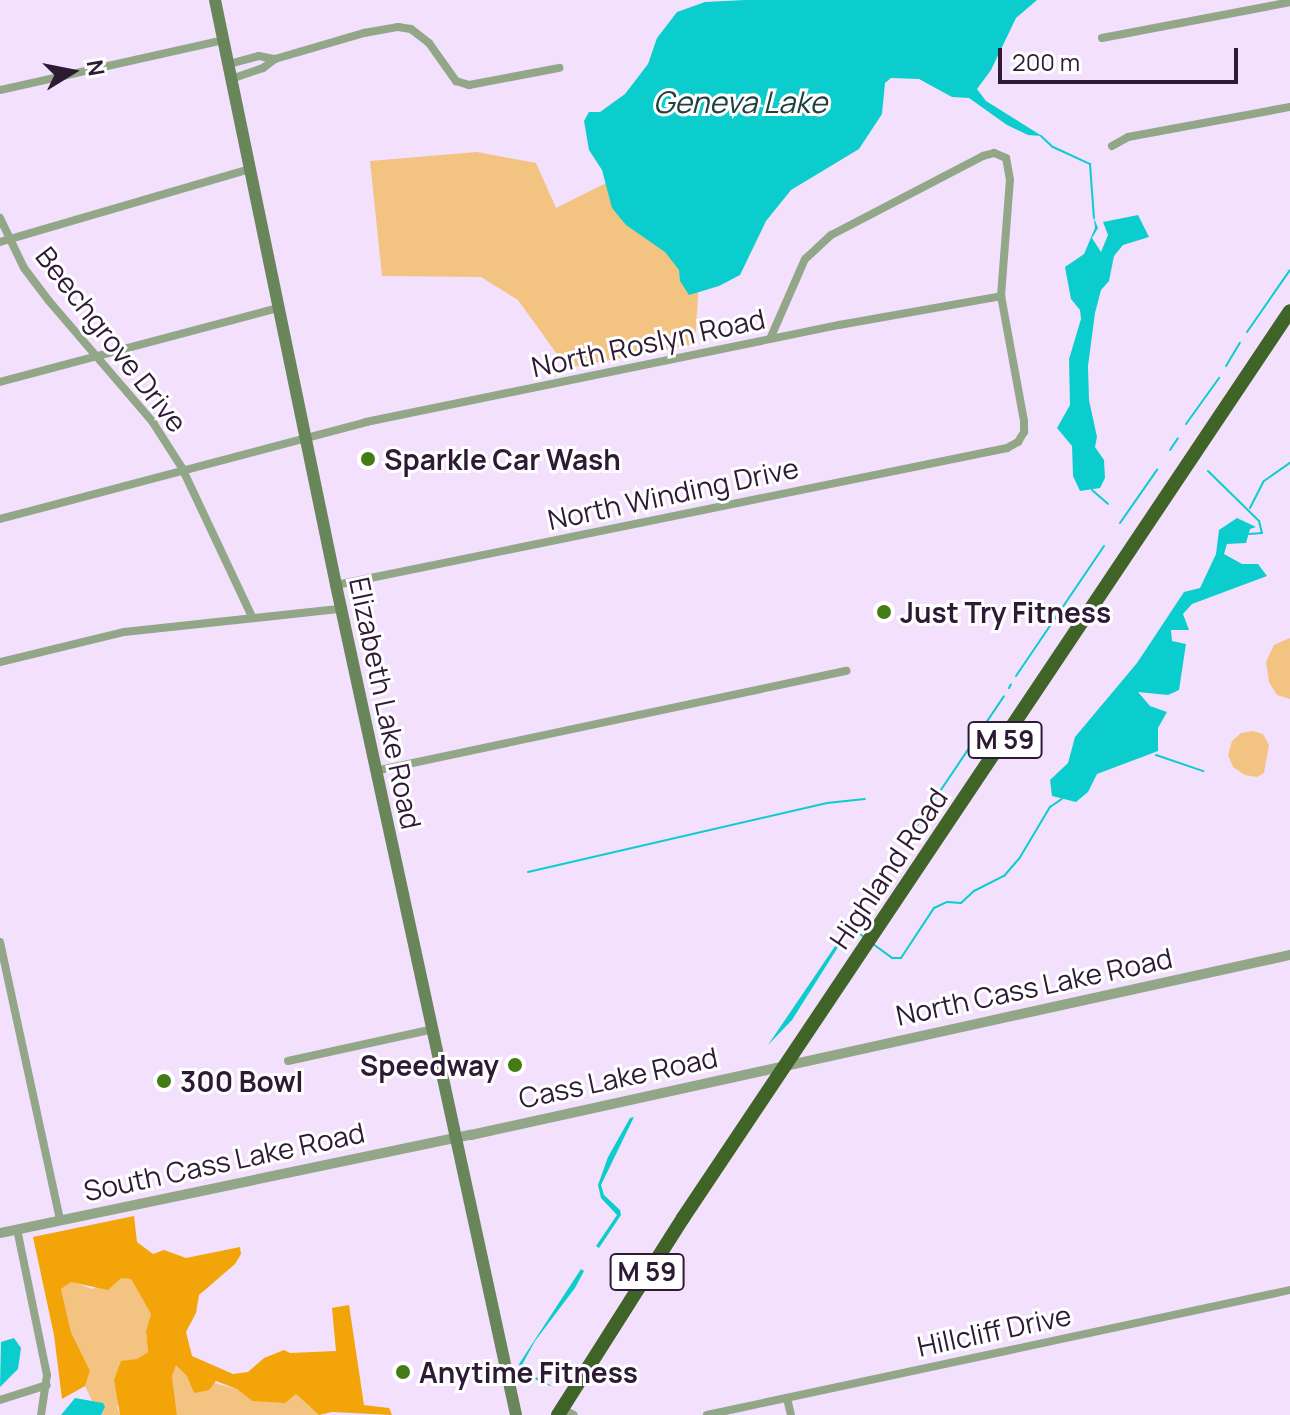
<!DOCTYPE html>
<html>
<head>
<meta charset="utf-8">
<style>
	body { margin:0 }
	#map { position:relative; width:1290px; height:1415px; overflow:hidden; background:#f3e0fc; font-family:Manrope,sans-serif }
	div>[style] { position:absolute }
	.green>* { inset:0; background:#f3c382 }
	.forest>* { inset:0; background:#f2a409 }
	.water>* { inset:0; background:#0ccdcd }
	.stream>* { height:2px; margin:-1px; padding:0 1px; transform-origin:1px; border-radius:1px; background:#0ccdcd }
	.minor>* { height:8px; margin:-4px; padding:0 4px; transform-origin:4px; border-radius:4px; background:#92a688 }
	.tertiary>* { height:10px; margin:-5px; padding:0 5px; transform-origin:5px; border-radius:5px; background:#92a688 }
	.secondary>* { height:12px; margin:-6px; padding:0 6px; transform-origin:6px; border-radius:6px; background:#69855a }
	.trunk>* { height:14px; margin:-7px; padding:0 7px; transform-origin:7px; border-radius:7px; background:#406428 }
	.dots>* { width:22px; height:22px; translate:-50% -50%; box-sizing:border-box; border:4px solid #fff; border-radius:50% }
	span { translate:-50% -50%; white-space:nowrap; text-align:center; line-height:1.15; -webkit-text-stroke:6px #fff; paint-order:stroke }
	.shield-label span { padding:2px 6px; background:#fff; border:2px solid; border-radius:6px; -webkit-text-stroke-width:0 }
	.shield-label { font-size:26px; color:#2d1b35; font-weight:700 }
	.street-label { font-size:28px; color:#2d1b35 }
	.poi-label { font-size:28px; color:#2d1b35; font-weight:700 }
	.left { translate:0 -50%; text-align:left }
	.right { translate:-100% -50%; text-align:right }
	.water-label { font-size:30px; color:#214141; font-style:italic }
	.north { position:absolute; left:32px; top:32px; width:80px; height:80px; -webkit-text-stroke:6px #fff; paint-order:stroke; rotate:80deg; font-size:22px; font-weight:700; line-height:32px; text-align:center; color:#2d1b35 }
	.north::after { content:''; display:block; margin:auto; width:28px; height:36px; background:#2d1b35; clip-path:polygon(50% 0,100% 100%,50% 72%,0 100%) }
	.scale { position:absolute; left:998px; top:48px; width:240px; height:36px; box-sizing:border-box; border:4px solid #2d1b35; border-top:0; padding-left:10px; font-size:24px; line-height:28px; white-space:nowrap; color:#2d1b35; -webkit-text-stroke:6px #fff; paint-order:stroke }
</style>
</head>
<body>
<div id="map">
	<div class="green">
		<div style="clip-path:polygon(477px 152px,536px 163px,556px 208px,618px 177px,701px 247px,695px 344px,567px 368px,518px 300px,481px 277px,382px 276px,370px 161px)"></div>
		<div style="clip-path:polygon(1290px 638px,1290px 699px,1277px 695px,1269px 682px,1266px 662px,1274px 645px)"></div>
		<div style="clip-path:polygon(1253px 731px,1263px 734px,1269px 745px,1264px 773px,1257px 777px,1245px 775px,1233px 767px,1228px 755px,1232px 741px,1241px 733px)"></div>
		<div style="clip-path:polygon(121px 1277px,131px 1279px,151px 1314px,146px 1331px,148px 1352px,137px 1359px,117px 1407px,120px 1415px,101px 1415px,105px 1407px,92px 1401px,85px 1386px,90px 1371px,71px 1332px,61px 1289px,71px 1281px,92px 1289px)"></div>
		<div style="clip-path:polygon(176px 1364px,187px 1376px,237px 1389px,252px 1401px,296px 1394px,319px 1415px,177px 1415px,172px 1376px)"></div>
	</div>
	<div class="forest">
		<div style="clip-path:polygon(134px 1216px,137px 1242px,153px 1254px,164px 1250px,186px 1258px,240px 1247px,241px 1254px,235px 1264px,199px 1295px,196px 1313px,186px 1332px,192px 1356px,233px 1374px,248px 1372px,264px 1358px,284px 1350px,290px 1353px,336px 1351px,332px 1308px,349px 1305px,364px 1405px,389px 1408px,392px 1415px,332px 1412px,319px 1415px,296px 1394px,285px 1403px,252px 1401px,237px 1389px,216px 1381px,209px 1390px,194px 1393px,187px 1376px,176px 1365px,172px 1376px,177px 1415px,120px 1415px,114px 1380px,121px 1361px,137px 1359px,148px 1352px,146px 1331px,151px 1314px,131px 1279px,121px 1278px,108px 1290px,71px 1282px,61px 1289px,71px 1332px,90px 1371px,85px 1386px,62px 1399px,54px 1335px,33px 1237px)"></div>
	</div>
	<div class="water">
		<div style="clip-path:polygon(745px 0,1037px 0,1016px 18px,991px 70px,977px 89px,986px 101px,1042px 136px,1028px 135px,1007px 125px,969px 98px,952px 97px,919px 79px,891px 78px,885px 83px,882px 114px,859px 149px,791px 190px,766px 221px,740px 275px,719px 286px,689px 295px,680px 281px,679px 270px,665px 252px,626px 225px,612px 208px,602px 170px,589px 150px,584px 121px,589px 112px,600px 112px,625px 94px,648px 64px,657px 38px,677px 12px,705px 2px)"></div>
		<div style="clip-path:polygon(1138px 215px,1149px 237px,1123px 245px,1114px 256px,1109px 281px,1101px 290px,1095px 313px,1088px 366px,1089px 400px,1097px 437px,1095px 447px,1104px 460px,1105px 478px,1100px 488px,1080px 491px,1073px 476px,1072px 446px,1057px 428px,1070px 405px,1069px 359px,1081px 319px,1080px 310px,1071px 299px,1065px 267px,1084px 254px,1095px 228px,1094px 218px,1098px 228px,1092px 238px,1101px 252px,1108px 235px,1103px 222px)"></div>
		<div style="clip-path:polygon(1237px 518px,1256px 527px,1250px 529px,1246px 543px,1227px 544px,1224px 554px,1242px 564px,1258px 564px,1267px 576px,1192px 604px,1183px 614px,1189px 630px,1171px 630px,1172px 641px,1186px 644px,1179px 690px,1168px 695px,1138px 692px,1150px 706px,1167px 712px,1158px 728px,1158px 751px,1097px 774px,1088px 792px,1076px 802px,1052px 796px,1050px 780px,1068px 763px,1075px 737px,1137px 663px,1184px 592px,1200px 588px,1216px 554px,1219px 530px)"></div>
		<div style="clip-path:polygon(852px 925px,792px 1020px,768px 1045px,848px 927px)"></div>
		<div style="clip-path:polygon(634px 1117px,601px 1185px,604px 1195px,620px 1210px,621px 1215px,599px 1248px,596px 1246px,617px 1215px,601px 1198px,598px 1185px,608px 1157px,630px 1118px)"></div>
		<div style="clip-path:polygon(581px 1269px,584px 1271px,575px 1288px,535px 1341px,523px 1363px,525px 1371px,552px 1386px,543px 1384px,526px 1373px,521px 1374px,519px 1364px)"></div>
		<div style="clip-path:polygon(14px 1338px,21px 1348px,18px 1369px,0 1387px,1px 1342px)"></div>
		<div style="clip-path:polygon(75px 1398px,103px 1403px,105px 1407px,101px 1415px,61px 1415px)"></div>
	</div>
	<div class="stream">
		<div style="left:1041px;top:136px;width:16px;rotate:43deg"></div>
		<div style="left:1053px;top:147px;width:41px;rotate:24.7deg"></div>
		<div style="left:1090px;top:164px;width:54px;rotate:85.8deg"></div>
		<div style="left:1247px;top:332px;width:75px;rotate:-55.3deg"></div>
		<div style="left:1226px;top:366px;width:27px;rotate:-59deg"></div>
		<div style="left:1186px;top:424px;width:57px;rotate:-54.3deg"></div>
		<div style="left:1170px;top:450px;width:14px;rotate:-56deg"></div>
		<div style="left:1208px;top:471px;width:71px;rotate:44.4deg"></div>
		<div style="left:1259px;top:521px;width:12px;rotate:76deg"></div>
		<div style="left:1262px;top:533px;width:13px;rotate:176deg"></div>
		<div style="left:1092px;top:490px;width:21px;rotate:41deg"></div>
		<div style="left:1250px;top:508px;width:30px;rotate:-63deg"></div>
		<div style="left:1264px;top:481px;width:32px;rotate:-35deg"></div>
		<div style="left:1120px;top:523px;width:65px;rotate:-55.1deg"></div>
		<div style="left:1016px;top:676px;width:157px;rotate:-55.9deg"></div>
		<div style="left:1009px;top:688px;width:4px;rotate:-63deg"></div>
		<div style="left:1156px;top:755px;width:50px;rotate:18.8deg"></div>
		<div style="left:914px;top:830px;width:161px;rotate:-56.1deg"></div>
		<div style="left:904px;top:846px;width:6px;rotate:-59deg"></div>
		<div style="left:528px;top:872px;width:307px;rotate:-13deg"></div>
		<div style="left:827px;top:803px;width:38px;rotate:-6deg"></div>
		<div style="left:852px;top:928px;width:15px;rotate:37deg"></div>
		<div style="left:873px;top:944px;width:24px;rotate:36deg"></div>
		<div style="left:892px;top:958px;width:9px"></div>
		<div style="left:901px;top:958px;width:60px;rotate:-56.6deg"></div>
		<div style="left:934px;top:908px;width:14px;rotate:-25deg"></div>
		<div style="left:947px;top:902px;width:14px;rotate:4deg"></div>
		<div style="left:961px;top:903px;width:18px;rotate:-43deg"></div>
		<div style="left:974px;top:891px;width:34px;rotate:-27deg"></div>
		<div style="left:1004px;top:876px;width:23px;rotate:-49deg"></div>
		<div style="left:1019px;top:859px;width:61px;rotate:-59.2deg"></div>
		<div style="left:1050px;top:807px;width:14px;rotate:-34deg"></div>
	</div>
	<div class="minor">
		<div style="left:1102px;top:38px;width:191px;rotate:-10.8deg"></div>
		<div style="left:229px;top:64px;width:31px;rotate:-15deg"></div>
		<div style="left:259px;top:56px;width:16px;rotate:11deg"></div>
		<div style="left:231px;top:79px;width:34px;rotate:-19deg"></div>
		<div style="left:263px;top:68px;width:15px;rotate:-37deg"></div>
		<div style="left:275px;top:59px;width:93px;rotate:-16.3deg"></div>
		<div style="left:364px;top:33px;width:35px;rotate:-10deg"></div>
		<div style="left:398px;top:27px;width:13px;rotate:9deg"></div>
		<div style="left:411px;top:29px;width:23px;rotate:38deg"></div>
		<div style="left:429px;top:43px;width:47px;rotate:54.6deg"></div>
		<div style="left:456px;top:81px;width:14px;rotate:17deg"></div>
		<div style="left:469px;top:85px;width:92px;rotate:-10.7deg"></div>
		<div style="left:0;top:90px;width:230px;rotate:-12.6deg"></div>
		<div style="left:1112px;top:146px;width:18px;rotate:-29deg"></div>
		<div style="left:1128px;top:137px;width:165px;rotate:-10.5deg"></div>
		<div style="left:0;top:218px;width:55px;rotate:64.4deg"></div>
		<div style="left:24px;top:268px;width:41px;rotate:52.9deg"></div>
		<div style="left:49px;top:301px;width:158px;rotate:49.4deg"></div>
		<div style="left:152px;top:421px;width:56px;rotate:57.4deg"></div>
		<div style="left:182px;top:468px;width:165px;rotate:64.8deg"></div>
		<div style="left:0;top:242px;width:259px;rotate:-16.3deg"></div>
		<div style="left:0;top:382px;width:288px;rotate:-14.9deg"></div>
		<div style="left:0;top:519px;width:379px;rotate:-14.8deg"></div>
		<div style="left:366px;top:422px;width:483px;rotate:-11.6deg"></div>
		<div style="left:839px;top:325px;width:165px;rotate:-10.1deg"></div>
		<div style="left:336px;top:585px;width:685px;rotate:-11.54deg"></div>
		<div style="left:1007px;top:448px;width:13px;rotate:-29deg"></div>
		<div style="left:1018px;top:442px;width:12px;rotate:-59deg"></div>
		<div style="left:1024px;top:432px;width:11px;rotate:-90deg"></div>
		<div style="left:1024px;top:421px;width:127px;rotate:-100.4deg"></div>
		<div style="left:1001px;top:296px;width:116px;rotate:-85.6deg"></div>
		<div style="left:1010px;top:180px;width:22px;rotate:-100deg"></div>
		<div style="left:1006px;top:158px;width:13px;rotate:-157deg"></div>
		<div style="left:994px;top:153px;width:11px;rotate:165deg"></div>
		<div style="left:983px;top:156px;width:171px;rotate:152.5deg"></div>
		<div style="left:831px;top:235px;width:35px;rotate:137deg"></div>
		<div style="left:805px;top:259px;width:87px;rotate:113.6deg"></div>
		<div style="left:0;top:662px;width:128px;rotate:-13.6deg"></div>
		<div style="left:124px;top:632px;width:218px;rotate:-6.1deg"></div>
		<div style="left:375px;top:771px;width:482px;rotate:-12deg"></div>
		<div style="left:0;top:942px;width:284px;rotate:77.8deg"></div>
		<div style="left:288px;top:1061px;width:148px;rotate:-12.4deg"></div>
		<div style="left:17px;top:1229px;width:149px;rotate:78.4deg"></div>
		<div style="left:47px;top:1375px;width:40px;rotate:98.5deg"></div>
		<div style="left:787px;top:1398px;width:17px;rotate:77deg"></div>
		<div style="left:0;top:1400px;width:49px;rotate:-17.7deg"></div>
		<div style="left:562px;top:1409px;width:13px;rotate:27deg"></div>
		<div style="left:707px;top:1415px;width:596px;rotate:-12.1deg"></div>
	</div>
	<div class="tertiary">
		<div style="left:0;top:1233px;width:481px;rotate:-11.8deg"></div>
		<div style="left:471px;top:1135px;width:839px;rotate:-12.4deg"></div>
	</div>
	<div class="secondary">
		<div style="left:215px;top:0;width:597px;rotate:78.31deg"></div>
		<div style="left:336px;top:585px;width:849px;rotate:77.76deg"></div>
	</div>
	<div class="trunk">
		<div style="left:558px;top:1415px;width:233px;rotate:-57.6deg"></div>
		<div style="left:683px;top:1218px;width:1091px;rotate:-56.21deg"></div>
	</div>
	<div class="dots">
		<div style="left:368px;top:459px;background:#437c14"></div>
		<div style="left:884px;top:612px;background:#437c14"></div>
		<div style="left:515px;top:1065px;background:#437c14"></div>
		<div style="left:164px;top:1081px;background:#437c14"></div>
		<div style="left:403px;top:1372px;background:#437c14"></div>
	</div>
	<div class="shield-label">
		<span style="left:1005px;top:740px">M 59</span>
		<span style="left:647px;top:1272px">M 59</span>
	</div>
	<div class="street-label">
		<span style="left:112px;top:339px;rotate:52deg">Beechgrove Drive</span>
		<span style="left:648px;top:342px;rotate:-12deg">North Roslyn Road</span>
		<span style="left:673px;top:493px;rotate:-12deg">North Winding Drive</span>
		<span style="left:386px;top:703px;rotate:78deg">Elizabeth Lake Road</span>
		<span style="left:888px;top:868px;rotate:-56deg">Highland Road</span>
		<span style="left:1034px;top:986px;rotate:-12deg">North Cass Lake Road</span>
		<span style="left:618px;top:1077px;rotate:-12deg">Cass Lake Road</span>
		<span style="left:224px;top:1161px;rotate:-12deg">South Cass Lake Road</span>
		<span style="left:994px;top:1330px;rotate:-12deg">Hillcliff Drive</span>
	</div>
	<div class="poi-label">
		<span class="left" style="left:384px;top:459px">Sparkle Car Wash</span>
		<span class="left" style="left:900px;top:612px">Just Try Fitness</span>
		<span class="right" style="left:499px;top:1065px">Speedway</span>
		<span class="left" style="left:180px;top:1081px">300 Bowl</span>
		<span class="left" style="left:419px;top:1372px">Anytime Fitness</span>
	</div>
	<div class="water-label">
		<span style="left:740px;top:102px">Geneva Lake</span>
	</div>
	<div class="north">N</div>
	<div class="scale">200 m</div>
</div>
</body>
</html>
